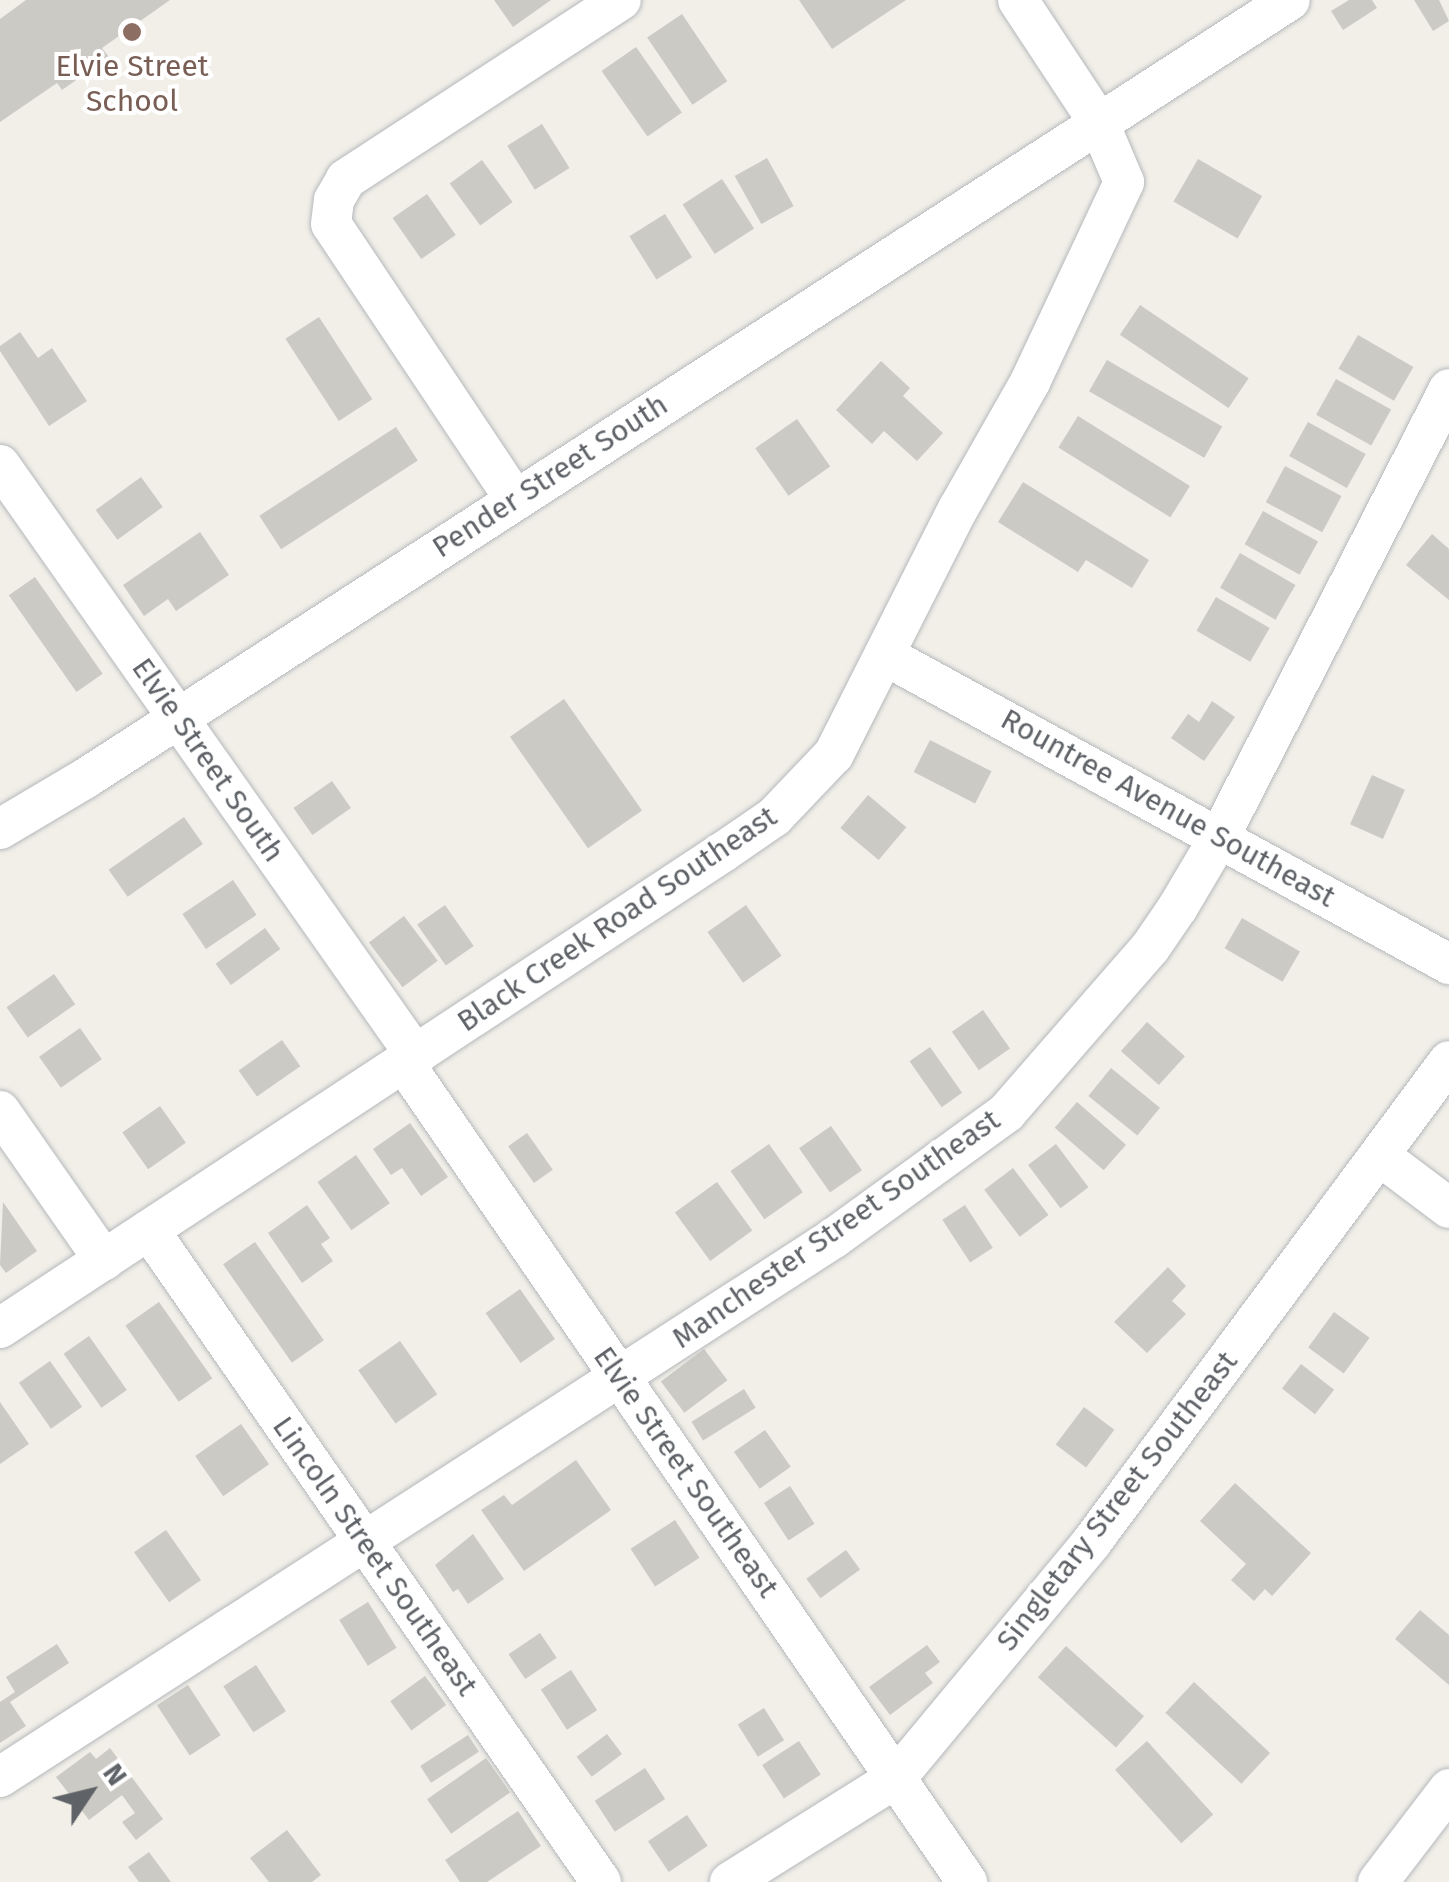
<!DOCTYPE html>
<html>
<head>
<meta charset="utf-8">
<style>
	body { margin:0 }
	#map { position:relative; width:1449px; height:1882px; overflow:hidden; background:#f1efe8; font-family:"Fira Sans",sans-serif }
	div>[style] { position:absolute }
	.building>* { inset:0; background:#cccac5; transform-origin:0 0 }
	.roads { filter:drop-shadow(0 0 2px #b5b8bc) drop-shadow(0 0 2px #b5b8bc) }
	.minor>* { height:40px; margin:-20px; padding:0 20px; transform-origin:20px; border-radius:20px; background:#fff }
	.dots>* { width:28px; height:28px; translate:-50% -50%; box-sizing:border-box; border:5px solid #fff; border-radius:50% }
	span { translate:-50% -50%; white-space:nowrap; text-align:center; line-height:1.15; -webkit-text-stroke:8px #fff; paint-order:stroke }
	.education-label { font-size:30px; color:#785e54 }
	.street-label { font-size:30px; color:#5f6368 }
	.north { position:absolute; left:40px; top:1742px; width:100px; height:100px; -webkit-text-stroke:8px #fff; paint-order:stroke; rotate:55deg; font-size:28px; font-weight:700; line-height:40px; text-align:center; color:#5f6368 }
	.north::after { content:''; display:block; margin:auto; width:35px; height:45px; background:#5f6368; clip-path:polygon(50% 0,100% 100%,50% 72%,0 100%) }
</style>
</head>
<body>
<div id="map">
	<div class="building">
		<div style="clip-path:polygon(26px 0,170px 0,102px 48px,109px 57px,62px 90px,57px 83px,0 122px,0 19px)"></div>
		<div style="clip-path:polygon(494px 0,551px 0,513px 27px)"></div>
		<div style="clip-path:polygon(799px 0,906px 0,832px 49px)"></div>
		<div style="clip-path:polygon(1349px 0,1372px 0,1377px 8px,1343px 30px,1331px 11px)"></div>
		<div style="clip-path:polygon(1414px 0,1439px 0,1449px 21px,1433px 31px)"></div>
		<div style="left:682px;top:14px;width:81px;height:42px;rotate:56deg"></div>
		<div style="left:636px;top:47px;width:80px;height:42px;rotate:55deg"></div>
		<div style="left:542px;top:124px;width:52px;height:41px;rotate:58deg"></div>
		<div style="left:767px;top:158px;width:55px;height:37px;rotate:61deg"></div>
		<div style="left:1198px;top:159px;width:74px;height:49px;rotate:30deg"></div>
		<div style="left:482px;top:160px;width:52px;height:40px;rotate:54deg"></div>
		<div style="left:722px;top:179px;width:59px;height:47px;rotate:57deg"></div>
		<div style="left:427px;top:194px;width:50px;height:42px;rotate:55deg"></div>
		<div style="left:665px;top:214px;width:51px;height:42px;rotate:58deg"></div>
		<div style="left:1140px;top:305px;width:131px;height:36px;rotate:34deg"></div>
		<div style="left:319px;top:317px;width:98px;height:40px;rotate:57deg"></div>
		<div style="clip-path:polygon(20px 332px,38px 358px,52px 348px,87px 401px,49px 426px,0 351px,0 346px)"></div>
		<div style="left:1358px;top:335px;width:64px;height:39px;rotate:30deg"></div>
		<div style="left:1107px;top:360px;width:133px;height:36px;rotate:30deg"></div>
		<div style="clip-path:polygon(881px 361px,910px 388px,903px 396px,943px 433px,917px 461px,884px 431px,872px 444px,836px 410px)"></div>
		<div style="left:1336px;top:379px;width:63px;height:41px;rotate:29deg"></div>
		<div style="left:1078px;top:416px;width:132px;height:37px;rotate:32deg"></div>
		<div style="left:797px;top:419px;width:58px;height:51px;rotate:55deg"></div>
		<div style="left:1308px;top:422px;width:66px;height:39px;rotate:29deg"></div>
		<div style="left:396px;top:427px;width:40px;height:163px;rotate:57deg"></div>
		<div style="left:1285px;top:466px;width:64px;height:41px;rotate:28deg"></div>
		<div style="left:141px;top:477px;width:37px;height:56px;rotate:54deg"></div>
		<div style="clip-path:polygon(1023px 482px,1149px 560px,1132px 588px,1086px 560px,1078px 572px,998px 522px)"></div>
		<div style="left:1263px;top:511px;width:63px;height:38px;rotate:29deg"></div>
		<div style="clip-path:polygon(200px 532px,229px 575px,176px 611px,168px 599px,144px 616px,123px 585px)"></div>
		<div style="clip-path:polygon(1432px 534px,1449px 549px,1449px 600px,1406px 565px)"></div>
		<div style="left:1240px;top:553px;width:64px;height:40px;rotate:30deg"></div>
		<div style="left:35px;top:577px;width:118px;height:32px;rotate:55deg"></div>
		<div style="left:1216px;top:597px;width:62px;height:39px;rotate:30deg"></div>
		<div style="left:564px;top:699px;width:136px;height:66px;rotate:55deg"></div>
		<div style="clip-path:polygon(1212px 701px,1235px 717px,1204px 761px,1171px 738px,1188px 714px,1199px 722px)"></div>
		<div style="left:930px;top:740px;width:69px;height:36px;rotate:27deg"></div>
		<div style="left:1372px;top:775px;width:36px;height:54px;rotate:24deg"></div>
		<div style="left:332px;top:781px;width:33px;height:47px;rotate:55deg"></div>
		<div style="left:868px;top:795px;width:50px;height:43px;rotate:40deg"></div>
		<div style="left:184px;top:817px;width:33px;height:92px;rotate:55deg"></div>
		<div style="left:233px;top:880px;width:42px;height:61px;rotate:56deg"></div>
		<div style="left:445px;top:905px;width:50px;height:34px;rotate:55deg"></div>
		<div style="left:746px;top:905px;width:62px;height:47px;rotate:55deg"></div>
		<div style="left:404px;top:916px;width:56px;height:44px;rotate:53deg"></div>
		<div style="left:1242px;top:918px;width:67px;height:35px;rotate:30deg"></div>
		<div style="left:265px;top:928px;width:26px;height:61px;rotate:54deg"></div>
		<div style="left:54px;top:974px;width:37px;height:58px;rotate:55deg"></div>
		<div style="left:983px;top:1010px;width:47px;height:38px;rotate:55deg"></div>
		<div style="left:1147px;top:1022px;width:51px;height:39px;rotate:42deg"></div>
		<div style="left:80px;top:1028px;width:38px;height:50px;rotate:55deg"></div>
		<div style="left:282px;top:1040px;width:32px;height:53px;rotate:55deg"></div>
		<div style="left:930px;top:1047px;width:56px;height:25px;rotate:55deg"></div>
		<div style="left:1111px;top:1068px;width:63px;height:36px;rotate:39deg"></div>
		<div style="left:1077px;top:1102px;width:65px;height:34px;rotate:41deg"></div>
		<div style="left:160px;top:1106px;width:45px;height:46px;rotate:55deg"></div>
		<div style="clip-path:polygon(410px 1123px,448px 1177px,421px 1196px,402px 1168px,391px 1175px,373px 1149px)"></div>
		<div style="left:831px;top:1126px;width:54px;height:39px;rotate:55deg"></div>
		<div style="left:527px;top:1133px;width:45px;height:23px;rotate:55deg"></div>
		<div style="left:769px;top:1144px;width:59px;height:47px;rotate:55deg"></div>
		<div style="left:1056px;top:1144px;width:54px;height:35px;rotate:53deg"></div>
		<div style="left:356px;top:1155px;width:59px;height:47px;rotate:55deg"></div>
		<div style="left:1013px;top:1168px;width:59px;height:36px;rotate:53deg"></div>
		<div style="left:717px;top:1182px;width:60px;height:52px;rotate:54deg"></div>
		<div style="clip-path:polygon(3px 1202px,37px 1251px,6px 1273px,0 1265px)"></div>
		<div style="clip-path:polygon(307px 1205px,330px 1238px,321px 1244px,333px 1261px,302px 1283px,268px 1233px)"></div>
		<div style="left:965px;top:1205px;width:51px;height:27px;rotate:57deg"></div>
		<div style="left:255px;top:1242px;width:120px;height:39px;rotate:55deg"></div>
		<div style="clip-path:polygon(1168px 1267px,1186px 1286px,1172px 1301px,1186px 1314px,1147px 1353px,1114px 1322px)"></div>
		<div style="left:520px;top:1289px;width:61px;height:42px;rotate:55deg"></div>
		<div style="left:159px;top:1302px;width:93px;height:41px;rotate:55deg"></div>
		<div style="left:1334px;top:1312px;width:44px;height:44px;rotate:36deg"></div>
		<div style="left:89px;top:1336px;width:66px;height:31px;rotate:55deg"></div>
		<div style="left:400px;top:1341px;width:65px;height:51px;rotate:55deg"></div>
		<div style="left:704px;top:1349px;width:39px;height:54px;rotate:53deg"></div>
		<div style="left:50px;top:1361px;width:56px;height:38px;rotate:55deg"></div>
		<div style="left:1301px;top:1364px;width:42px;height:31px;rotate:38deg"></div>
		<div style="left:744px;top:1389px;width:22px;height:62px;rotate:58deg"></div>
		<div style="clip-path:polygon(0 1402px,29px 1444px,0 1464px)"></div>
		<div style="left:1084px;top:1407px;width:38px;height:47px;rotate:37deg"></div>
		<div style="left:241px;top:1424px;width:49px;height:56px;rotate:55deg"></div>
		<div style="left:765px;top:1430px;width:45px;height:38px;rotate:55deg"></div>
		<div style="clip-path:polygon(576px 1460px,611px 1510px,524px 1571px,481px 1510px,504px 1495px,512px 1505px)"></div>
		<div style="clip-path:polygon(1235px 1483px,1311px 1553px,1272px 1596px,1265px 1589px,1254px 1601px,1231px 1580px,1246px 1564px,1200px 1521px)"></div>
		<div style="left:790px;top:1486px;width:45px;height:31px;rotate:57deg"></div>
		<div style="left:675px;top:1520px;width:45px;height:53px;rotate:57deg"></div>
		<div style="left:166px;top:1530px;width:61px;height:39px;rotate:55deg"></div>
		<div style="clip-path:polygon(473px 1534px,504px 1579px,468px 1604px,458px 1589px,453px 1592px,435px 1565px)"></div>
		<div style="left:846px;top:1550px;width:24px;height:49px;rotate:54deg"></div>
		<div style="left:368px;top:1602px;width:54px;height:34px;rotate:58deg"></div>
		<div style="clip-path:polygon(1420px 1610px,1449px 1635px,1449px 1685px,1395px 1639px)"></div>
		<div style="left:540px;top:1633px;width:30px;height:38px;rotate:56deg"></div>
		<div style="clip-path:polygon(57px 1644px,69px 1663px,10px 1702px,26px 1726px,0 1743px,0 1702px,15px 1692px,6px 1677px)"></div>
		<div style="clip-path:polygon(927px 1645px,940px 1662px,925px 1673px,933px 1683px,890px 1715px,869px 1687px)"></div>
		<div style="left:1066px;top:1646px;width:105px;height:42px;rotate:42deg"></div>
		<div style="left:256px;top:1665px;width:55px;height:39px;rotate:57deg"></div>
		<div style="left:571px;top:1670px;width:48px;height:36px;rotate:57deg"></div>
		<div style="left:425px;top:1676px;width:36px;height:43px;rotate:54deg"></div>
		<div style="left:1194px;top:1682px;width:104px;height:42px;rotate:43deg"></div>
		<div style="left:188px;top:1685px;width:60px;height:37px;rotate:57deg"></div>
		<div style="left:764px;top:1708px;width:38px;height:31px;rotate:58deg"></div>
		<div style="left:607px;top:1734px;width:25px;height:38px;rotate:53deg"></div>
		<div style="left:468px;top:1735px;width:20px;height:57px;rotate:57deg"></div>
		<div style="left:799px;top:1741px;width:40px;height:44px;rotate:57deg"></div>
		<div style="left:1147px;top:1741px;width:99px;height:43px;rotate:48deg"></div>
		<div style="clip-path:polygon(110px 1748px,163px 1819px,136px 1840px,122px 1822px,135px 1813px,122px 1795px,89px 1820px,56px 1777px,90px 1752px,96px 1759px)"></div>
		<div style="left:486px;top:1758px;width:42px;height:72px;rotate:55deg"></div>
		<div style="left:645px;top:1768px;width:37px;height:60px;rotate:57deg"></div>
		<div style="clip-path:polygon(518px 1811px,541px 1846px,487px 1882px,460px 1882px,445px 1860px)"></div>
		<div style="left:687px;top:1815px;width:37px;height:47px;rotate:56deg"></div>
		<div style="clip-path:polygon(287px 1830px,321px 1875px,312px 1882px,269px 1882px,250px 1858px)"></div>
		<div style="clip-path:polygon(149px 1852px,171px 1882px,139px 1882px,128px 1867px)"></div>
	</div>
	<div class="roads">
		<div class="minor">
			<div style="left:0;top:465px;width:723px;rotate:54.86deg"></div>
			<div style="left:514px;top:498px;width:329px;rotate:-123.7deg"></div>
			<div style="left:331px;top:224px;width:24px;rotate:-83deg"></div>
			<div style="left:334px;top:200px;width:24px;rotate:-60deg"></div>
			<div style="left:346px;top:179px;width:328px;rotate:-33.1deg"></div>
			<div style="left:886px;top:656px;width:642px;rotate:28.68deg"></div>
			<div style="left:0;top:829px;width:100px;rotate:-30.7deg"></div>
			<div style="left:86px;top:778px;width:1433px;rotate:-32.87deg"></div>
			<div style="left:404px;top:1063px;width:994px;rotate:55.49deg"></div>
			<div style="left:0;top:1111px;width:182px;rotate:55.1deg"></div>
			<div style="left:1380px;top:1156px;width:86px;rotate:37deg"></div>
			<div style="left:149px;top:1230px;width:793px;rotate:55.27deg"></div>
			<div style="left:0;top:1328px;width:866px;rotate:-33.36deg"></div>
			<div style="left:723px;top:852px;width:62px;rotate:-34.5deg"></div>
			<div style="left:774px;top:817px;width:87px;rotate:-46.4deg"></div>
			<div style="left:834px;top:754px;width:275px;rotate:-63.2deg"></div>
			<div style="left:958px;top:509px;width:146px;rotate:-60.4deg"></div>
			<div style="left:1030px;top:382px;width:221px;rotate:-64.8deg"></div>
			<div style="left:1124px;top:182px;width:64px;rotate:-113deg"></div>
			<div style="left:1099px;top:123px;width:147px;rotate:-123.4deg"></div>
			<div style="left:0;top:1777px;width:993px;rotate:-32.87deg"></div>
			<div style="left:834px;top:1238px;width:213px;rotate:-36deg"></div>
			<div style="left:1006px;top:1113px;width:219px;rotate:-48.9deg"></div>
			<div style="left:1150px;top:948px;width:50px;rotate:-55.7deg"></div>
			<div style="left:1178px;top:907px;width:82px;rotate:-59.4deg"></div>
			<div style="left:1220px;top:836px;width:502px;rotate:-62.87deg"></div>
			<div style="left:730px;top:1882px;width:196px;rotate:-32.1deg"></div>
			<div style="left:896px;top:1778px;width:305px;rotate:-50.3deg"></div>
			<div style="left:1091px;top:1543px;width:600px;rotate:-53.4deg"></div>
			<div style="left:1378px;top:1882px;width:117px;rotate:-52.6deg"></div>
		</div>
	</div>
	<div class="dots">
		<div style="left:132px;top:32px;background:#8d6e63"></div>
	</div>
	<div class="education-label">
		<span style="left:132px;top:83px">Elvie Street<br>School</span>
	</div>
	<div class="street-label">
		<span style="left:550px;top:476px;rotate:-33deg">Pender Street South</span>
		<span style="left:208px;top:760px;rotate:55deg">Elvie Street South</span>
		<span style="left:1168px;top:808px;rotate:29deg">Rountree Avenue Southeast</span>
		<span style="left:617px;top:919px;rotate:-34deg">Black Creek Road Southeast</span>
		<span style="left:836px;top:1229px;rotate:-35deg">Manchester Street Southeast</span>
		<span style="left:686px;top:1472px;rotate:55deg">Elvie Street Southeast</span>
		<span style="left:1117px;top:1501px;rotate:-52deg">Singletary Street Southeast</span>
		<span style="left:375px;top:1556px;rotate:55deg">Lincoln Street Southeast</span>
	</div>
	<div class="north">N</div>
</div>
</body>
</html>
